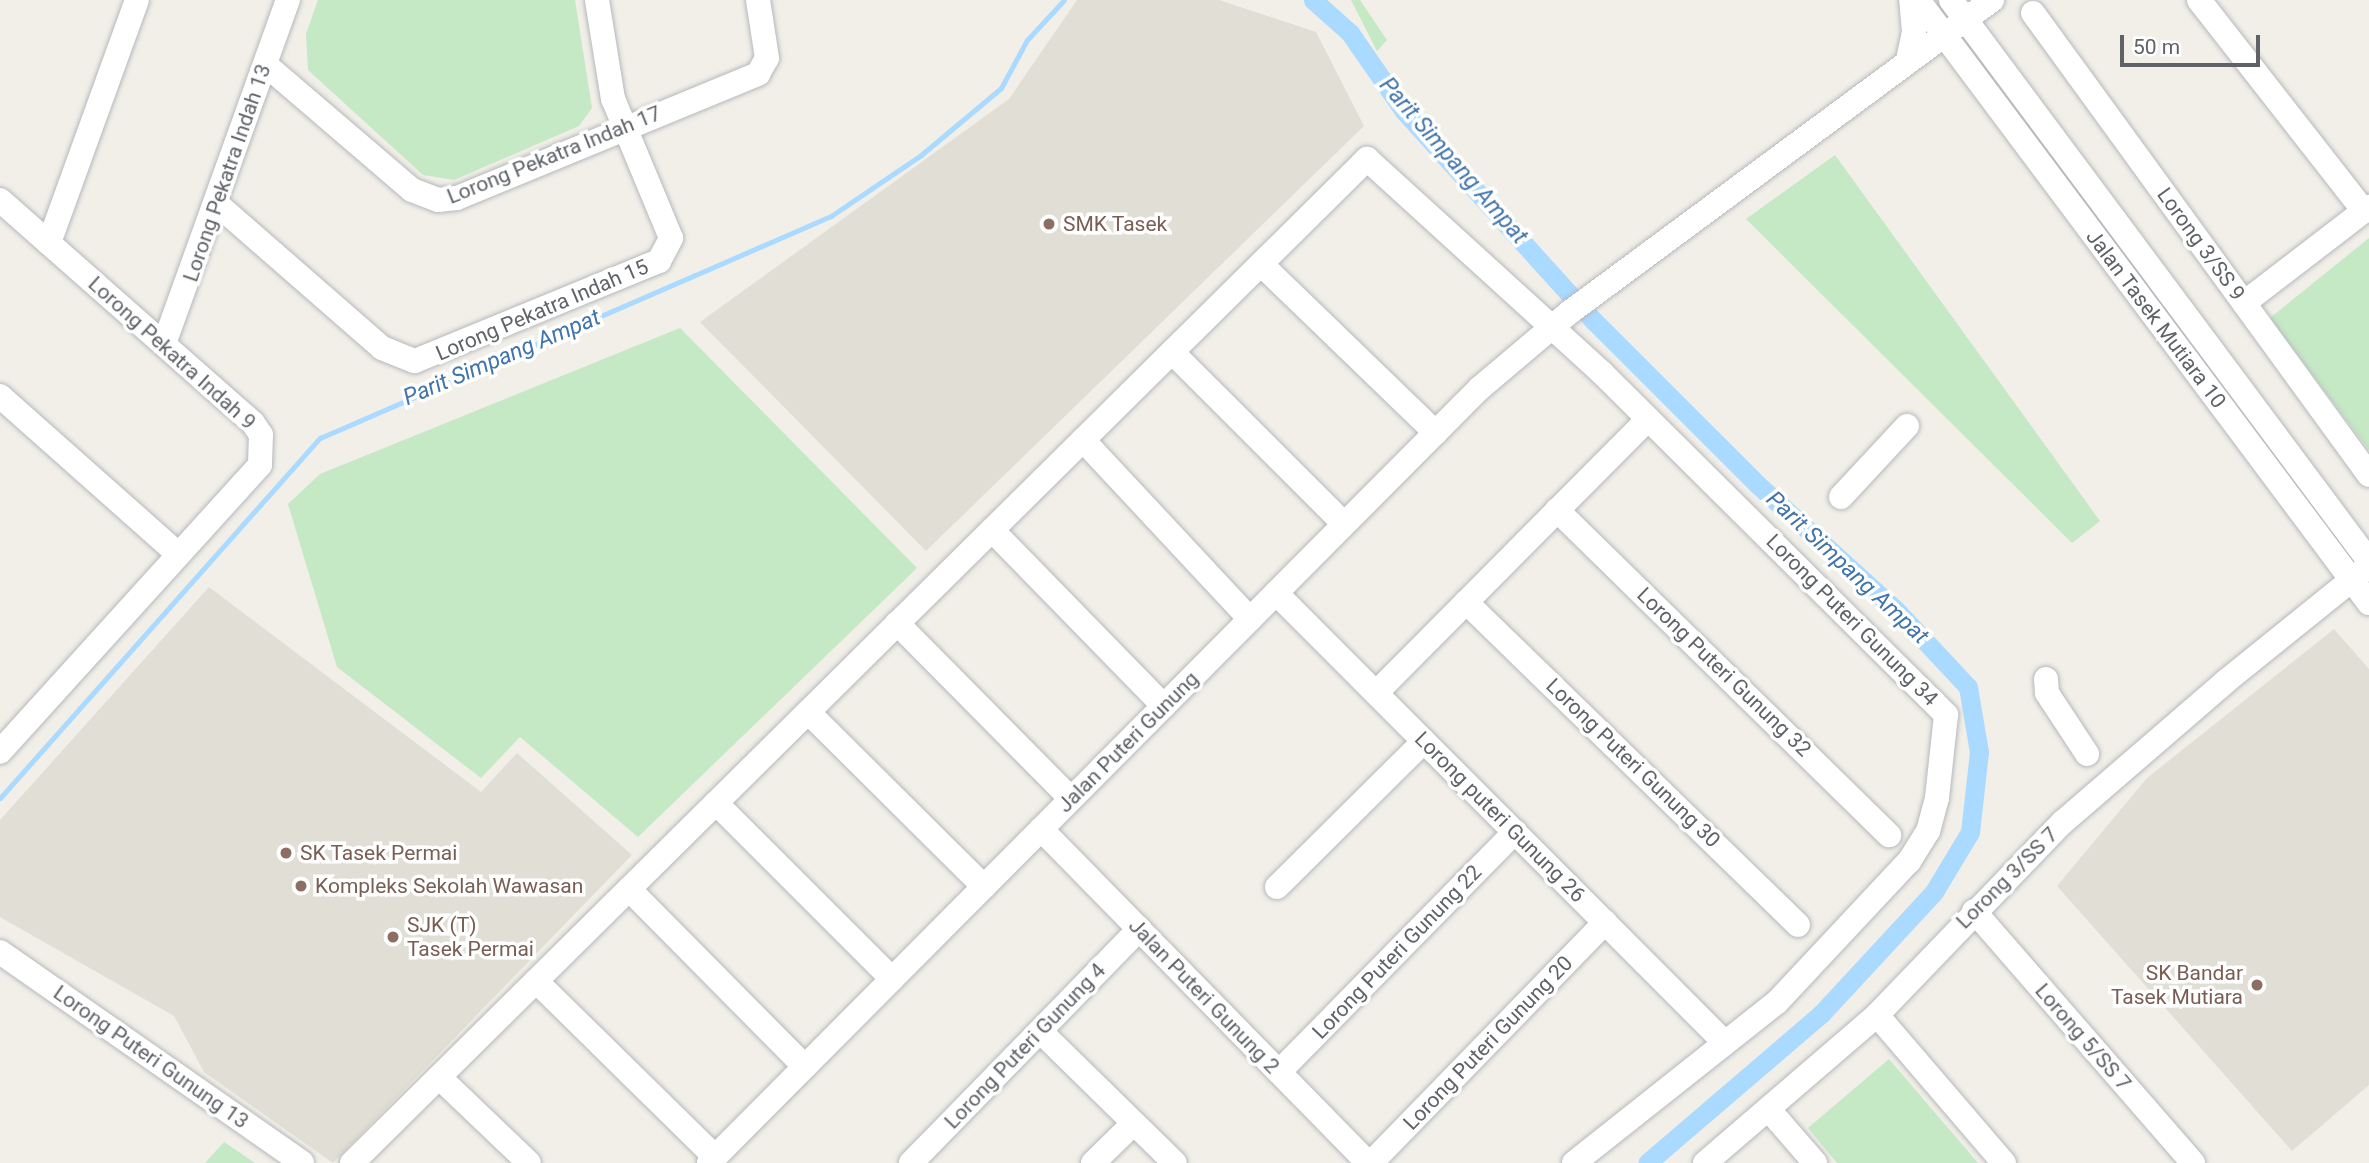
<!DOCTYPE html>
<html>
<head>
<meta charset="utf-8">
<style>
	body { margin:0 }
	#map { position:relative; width:2369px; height:1163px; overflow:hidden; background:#f1efe8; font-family:Roboto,sans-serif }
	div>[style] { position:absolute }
	.education>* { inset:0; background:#e1ded6 }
	.green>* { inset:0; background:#c5e8c5 }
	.stream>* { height:5px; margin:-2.5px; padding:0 2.5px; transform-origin:2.5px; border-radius:2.5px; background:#aadaff }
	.canal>* { height:19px; margin:-9.5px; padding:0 9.5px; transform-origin:9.5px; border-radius:9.5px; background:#aadaff }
	.roads { filter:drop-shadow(0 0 2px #b5b8bc) drop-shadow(0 0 2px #b5b8bc) }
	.minor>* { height:24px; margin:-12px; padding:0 12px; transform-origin:12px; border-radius:12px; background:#fff }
	.dots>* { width:19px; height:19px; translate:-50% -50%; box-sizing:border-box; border:4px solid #fff; border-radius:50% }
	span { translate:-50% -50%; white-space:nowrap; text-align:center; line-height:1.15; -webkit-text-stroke:7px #fff; paint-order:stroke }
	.street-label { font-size:21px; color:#5f6368 }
	.education-label { font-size:21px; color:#785e54 }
	.left { translate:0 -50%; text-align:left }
	.right { translate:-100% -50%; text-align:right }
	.water-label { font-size:23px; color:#4174aa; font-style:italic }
	.scale { position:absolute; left:2120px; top:35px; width:140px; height:32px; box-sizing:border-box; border:4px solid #5f6368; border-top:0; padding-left:9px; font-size:21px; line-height:24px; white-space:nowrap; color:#5f6368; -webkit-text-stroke:5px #fff; paint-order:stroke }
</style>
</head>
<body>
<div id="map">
	<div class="education">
		<div style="clip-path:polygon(1077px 0,1219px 0,1316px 32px,1364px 126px,926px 551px,700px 322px,1009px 99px)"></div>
		<div style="clip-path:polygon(209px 587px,481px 792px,517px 753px,632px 855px,333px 1163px,204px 1072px,174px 1016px,0 917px,0 820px)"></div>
		<div style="clip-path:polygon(2334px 629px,2369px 669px,2369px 1085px,2292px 1151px,2057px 886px,2147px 778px)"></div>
	</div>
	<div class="green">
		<div style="clip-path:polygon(318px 0,575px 0,592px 108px,579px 126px,454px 180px,423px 175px,308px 70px,306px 34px)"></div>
		<div style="clip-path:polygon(1351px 0,1360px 0,1387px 40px,1377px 51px)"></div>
		<div style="clip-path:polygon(1835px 155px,2100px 521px,2072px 543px,1746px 219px)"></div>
		<div style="clip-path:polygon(2369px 238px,2369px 450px,2270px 318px)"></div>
		<div style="clip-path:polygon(680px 328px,917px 568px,638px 837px,520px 737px,481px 778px,337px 667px,288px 504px,320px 474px)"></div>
		<div style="clip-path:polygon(1889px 1059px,1978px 1163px,1837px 1163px,1808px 1128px)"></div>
		<div style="clip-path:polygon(224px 1142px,255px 1163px,205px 1163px)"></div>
	</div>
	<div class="stream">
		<div style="left:0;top:798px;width:482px;rotate:-48.4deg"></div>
		<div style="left:320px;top:438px;width:557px;rotate:-23.48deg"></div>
		<div style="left:831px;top:216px;width:109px;rotate:-34.1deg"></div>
		<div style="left:921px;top:155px;width:104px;rotate:-39.9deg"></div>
		<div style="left:1001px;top:88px;width:55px;rotate:-61.6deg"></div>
		<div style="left:1027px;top:40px;width:54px;rotate:-47.2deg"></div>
	</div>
	<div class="canal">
		<div style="left:1313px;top:0;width:50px;rotate:41.7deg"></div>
		<div style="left:1350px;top:33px;width:95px;rotate:55.3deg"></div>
		<div style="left:1404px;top:111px;width:283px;rotate:47.9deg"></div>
		<div style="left:1594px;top:321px;width:231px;rotate:45deg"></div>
		<div style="left:1757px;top:484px;width:186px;rotate:42.2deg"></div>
		<div style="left:1895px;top:609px;width:107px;rotate:46.9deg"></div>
		<div style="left:1968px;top:687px;width:66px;rotate:80.4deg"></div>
		<div style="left:1979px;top:752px;width:81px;rotate:96.4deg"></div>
		<div style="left:1970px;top:832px;width:70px;rotate:121deg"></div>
		<div style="left:1934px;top:892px;width:165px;rotate:132.8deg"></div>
		<div style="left:1822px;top:1013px;width:230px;rotate:139.4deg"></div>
	</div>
	<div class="roads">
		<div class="minor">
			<div style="left:1918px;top:0;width:753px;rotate:53.21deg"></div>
			<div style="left:1951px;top:0;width:700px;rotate:53.31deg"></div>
			<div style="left:2199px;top:0;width:268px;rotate:52deg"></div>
			<div style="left:2033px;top:13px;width:571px;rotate:53.97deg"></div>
			<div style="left:1908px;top:60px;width:29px;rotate:-78deg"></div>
			<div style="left:1914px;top:32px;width:32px;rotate:-95deg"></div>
			<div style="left:266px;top:65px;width:192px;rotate:40.6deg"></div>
			<div style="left:412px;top:190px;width:28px;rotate:21deg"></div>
			<div style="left:438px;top:200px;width:19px;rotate:-6deg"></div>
			<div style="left:457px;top:198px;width:326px;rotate:-22.4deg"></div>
			<div style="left:758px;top:74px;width:18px;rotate:-61deg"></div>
			<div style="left:767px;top:58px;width:59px;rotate:-98.8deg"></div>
			<div style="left:0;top:200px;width:337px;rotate:41.4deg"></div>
			<div style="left:253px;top:423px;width:14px;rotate:56deg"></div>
			<div style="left:261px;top:435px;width:30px;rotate:92deg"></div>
			<div style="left:260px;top:465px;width:387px;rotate:132.2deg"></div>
			<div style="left:217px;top:204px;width:219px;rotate:41.1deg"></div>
			<div style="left:382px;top:348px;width:35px;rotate:22deg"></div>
			<div style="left:415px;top:361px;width:264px;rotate:-22.3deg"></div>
			<div style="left:659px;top:261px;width:26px;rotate:-62deg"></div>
			<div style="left:671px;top:238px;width:151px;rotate:-112.6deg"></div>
			<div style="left:613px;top:99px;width:100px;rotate:-99.2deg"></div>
			<div style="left:49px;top:243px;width:258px;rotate:-70.1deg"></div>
			<div style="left:1261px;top:264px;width:243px;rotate:44deg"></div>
			<div style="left:2244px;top:303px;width:158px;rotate:-37.5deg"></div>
			<div style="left:164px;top:344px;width:366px;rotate:-70.2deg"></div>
			<div style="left:1172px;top:352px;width:243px;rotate:45deg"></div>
			<div style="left:0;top:396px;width:238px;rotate:41.6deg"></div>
			<div style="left:1083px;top:440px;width:245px;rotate:47deg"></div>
			<div style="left:1841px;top:497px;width:97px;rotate:-47.1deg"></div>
			<div style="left:1557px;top:510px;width:465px;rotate:44.4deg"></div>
			<div style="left:992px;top:530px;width:246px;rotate:45.7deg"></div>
			<div style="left:1276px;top:593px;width:634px;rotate:45.06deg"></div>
			<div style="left:1466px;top:602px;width:463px;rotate:44.2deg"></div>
			<div style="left:897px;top:623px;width:247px;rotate:45.3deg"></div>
			<div style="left:2046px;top:679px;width:14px;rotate:86deg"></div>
			<div style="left:2047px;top:693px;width:73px;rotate:56.7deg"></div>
			<div style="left:1376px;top:693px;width:386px;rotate:-45.2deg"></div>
			<div style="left:808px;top:712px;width:248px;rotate:44.8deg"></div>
			<div style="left:716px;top:803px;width:249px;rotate:45deg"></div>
			<div style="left:1041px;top:829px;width:467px;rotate:45.6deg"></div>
			<div style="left:1277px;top:887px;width:207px;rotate:-44.8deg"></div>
			<div style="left:629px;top:889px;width:250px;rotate:45.3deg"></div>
			<div style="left:1974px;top:911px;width:334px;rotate:49deg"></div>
			<div style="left:0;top:952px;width:368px;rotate:34.9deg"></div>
			<div style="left:536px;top:981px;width:251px;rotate:44.5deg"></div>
			<div style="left:1877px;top:1015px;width:195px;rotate:49.4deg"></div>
			<div style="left:1041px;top:1032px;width:187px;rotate:44.4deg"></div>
			<div style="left:1279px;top:1072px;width:337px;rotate:-45.5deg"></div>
			<div style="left:439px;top:1077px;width:124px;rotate:43.7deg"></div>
			<div style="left:1770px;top:1111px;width:69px;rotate:49.1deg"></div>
			<div style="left:352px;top:1163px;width:1428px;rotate:-44.69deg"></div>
			<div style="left:1367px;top:159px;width:318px;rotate:42.3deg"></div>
			<div style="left:1602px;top:373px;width:485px;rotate:44.8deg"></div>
			<div style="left:1946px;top:715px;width:83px;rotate:96.2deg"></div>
			<div style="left:1937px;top:798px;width:34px;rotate:105deg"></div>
			<div style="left:1928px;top:831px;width:36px;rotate:122deg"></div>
			<div style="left:1909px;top:861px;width:193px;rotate:133.1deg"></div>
			<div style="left:1777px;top:1002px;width:259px;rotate:141.6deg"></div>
			<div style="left:709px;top:1163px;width:1093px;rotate:-45.15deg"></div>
			<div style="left:1480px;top:388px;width:118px;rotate:-40.2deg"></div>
			<div style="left:1570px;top:312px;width:525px;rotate:-36.48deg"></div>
			<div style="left:911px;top:1163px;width:327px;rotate:-45.7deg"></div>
			<div style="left:1093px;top:1163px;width:57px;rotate:-44.3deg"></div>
			<div style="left:1371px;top:1163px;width:336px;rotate:-45.8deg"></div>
			<div style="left:1705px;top:1163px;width:227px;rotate:-40.7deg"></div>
			<div style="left:1877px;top:1015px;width:268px;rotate:-46.1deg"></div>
			<div style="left:2063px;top:822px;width:214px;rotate:-40.8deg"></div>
			<div style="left:2225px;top:682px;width:185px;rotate:-38.9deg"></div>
		</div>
	</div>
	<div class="dots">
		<div style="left:1049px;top:224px;background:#8d6e63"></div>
		<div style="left:286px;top:853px;background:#8d6e63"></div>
		<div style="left:301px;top:886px;background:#8d6e63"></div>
		<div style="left:393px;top:937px;background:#8d6e63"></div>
		<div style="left:2257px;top:985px;background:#8d6e63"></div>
	</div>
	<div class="street-label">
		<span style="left:554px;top:155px;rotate:-22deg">Lorong Pekatra Indah 17</span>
		<span style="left:227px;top:173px;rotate:-71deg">Lorong Pekatra Indah 13</span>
		<span style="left:2201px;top:244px;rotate:54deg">Lorong 3/SS 9</span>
		<span style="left:542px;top:310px;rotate:-23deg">Lorong Pekatra Indah 15</span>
		<span style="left:2156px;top:319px;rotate:53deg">Jalan Tasek Mutiara 10</span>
		<span style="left:172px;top:353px;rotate:42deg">Lorong Pekatra Indah 9</span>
		<span style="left:1852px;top:620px;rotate:45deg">Lorong Puteri Gunung 34</span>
		<span style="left:1724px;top:672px;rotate:44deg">Lorong Puteri Gunung 32</span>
		<span style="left:1128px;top:742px;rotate:-45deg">Jalan Puteri Gunung</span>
		<span style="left:1633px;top:763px;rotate:44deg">Lorong Puteri Gunung 30</span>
		<span style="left:1500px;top:817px;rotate:45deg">Lorong puteri Gunung 26</span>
		<span style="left:2007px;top:878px;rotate:-45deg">Lorong 3/SS 7</span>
		<span style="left:1397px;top:952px;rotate:-46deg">Lorong Puteri Gunung 22</span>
		<span style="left:1204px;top:996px;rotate:46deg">Jalan Puteri Gunung 2</span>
		<span style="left:2083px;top:1037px;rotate:49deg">Lorong 5/SS 7</span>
		<span style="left:1488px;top:1043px;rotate:-46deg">Lorong Puteri Gunung 20</span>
		<span style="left:1025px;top:1046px;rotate:-46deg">Lorong Puteri Gunung 4</span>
		<span style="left:151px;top:1057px;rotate:35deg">Lorong Puteri Gunung 13</span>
	</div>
	<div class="education-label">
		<span class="left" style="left:1063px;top:224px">SMK Tasek</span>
		<span class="left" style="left:300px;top:853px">SK Tasek Permai</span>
		<span class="left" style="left:315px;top:886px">Kompleks Sekolah Wawasan</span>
		<span class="left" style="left:407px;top:937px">SJK (T)<br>Tasek Permai</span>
		<span class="right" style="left:2243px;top:985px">SK Bandar<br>Tasek Mutiara</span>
	</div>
	<div class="water-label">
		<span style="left:1453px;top:161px;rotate:49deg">Parit Simpang Ampat</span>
		<span style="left:502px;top:358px;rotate:-23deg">Parit Simpang Ampat</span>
		<span style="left:1847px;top:568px;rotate:43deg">Parit Simpang Ampat</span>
	</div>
	<div class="scale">50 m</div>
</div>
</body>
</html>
